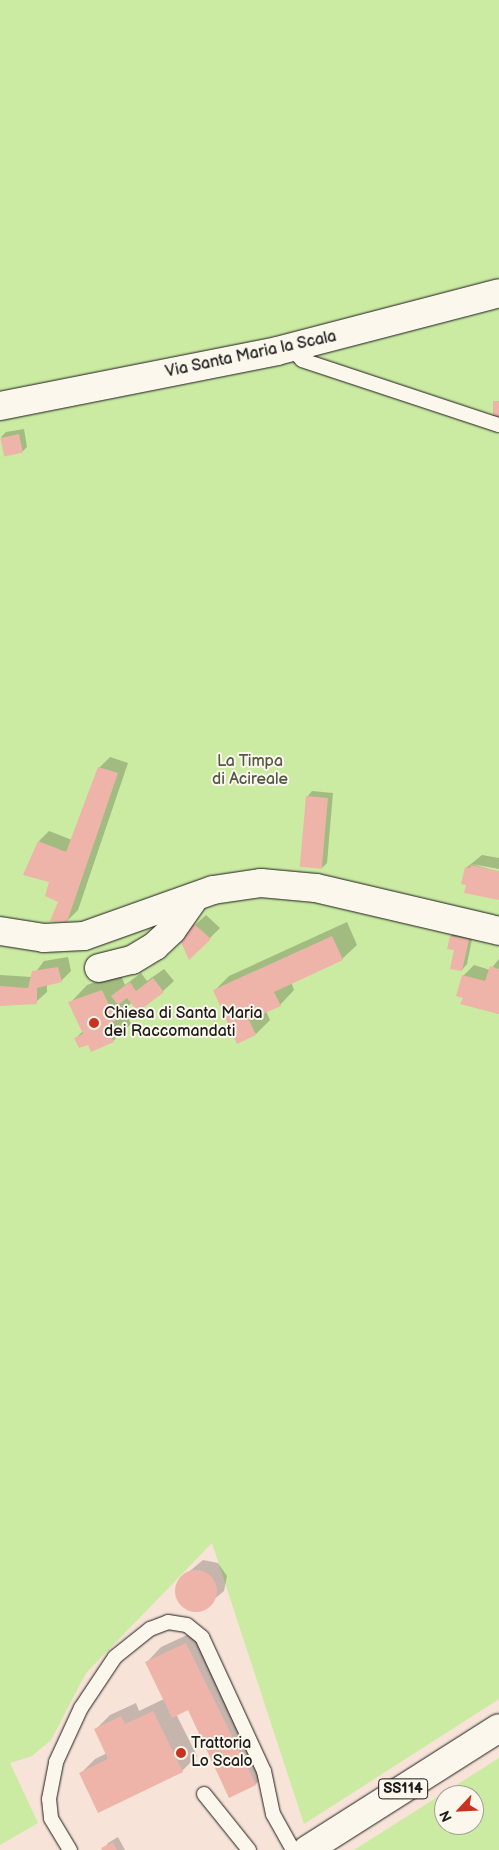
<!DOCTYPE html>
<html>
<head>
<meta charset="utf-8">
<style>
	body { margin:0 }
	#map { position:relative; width:499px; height:1850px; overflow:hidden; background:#f7e3d8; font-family:"Balsamiq Sans",sans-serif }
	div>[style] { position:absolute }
	.green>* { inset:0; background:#cbeaa2 }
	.shadow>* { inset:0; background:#0003 }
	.building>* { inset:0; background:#eeb4aa; transform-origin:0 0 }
	.round { border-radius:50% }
	.roads { filter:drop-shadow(0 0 1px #1c1c1c) drop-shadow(0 0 1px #1c1c1c) }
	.service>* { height:14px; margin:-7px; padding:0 7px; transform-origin:7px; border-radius:7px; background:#fbf7ec }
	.minor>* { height:28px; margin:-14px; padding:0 14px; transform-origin:14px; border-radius:14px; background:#fbf7ec }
	.tertiary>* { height:28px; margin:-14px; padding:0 14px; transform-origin:14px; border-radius:14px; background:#fbf7ec }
	.primary>* { height:28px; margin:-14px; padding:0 14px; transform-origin:14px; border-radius:14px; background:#fbf7ec }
	.dots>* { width:14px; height:14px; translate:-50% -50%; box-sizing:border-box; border:2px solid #fbf7ec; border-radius:50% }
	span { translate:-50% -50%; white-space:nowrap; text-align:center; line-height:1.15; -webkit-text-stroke:4px #fbf7ec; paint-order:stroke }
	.shield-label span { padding:1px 4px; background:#fbf7ec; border:1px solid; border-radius:4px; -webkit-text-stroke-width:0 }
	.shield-label { font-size:15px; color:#1c1c1c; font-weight:700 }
	.street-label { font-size:16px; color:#1c1c1c }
	.park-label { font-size:16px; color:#515a44 }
	.poi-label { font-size:16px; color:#1c1c1c }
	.left { translate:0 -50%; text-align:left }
	.north { position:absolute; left:434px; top:1785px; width:50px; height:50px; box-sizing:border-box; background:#fbf7ec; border:1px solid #a29f99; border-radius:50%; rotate:245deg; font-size:14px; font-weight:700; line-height:20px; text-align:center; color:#1c1c1c }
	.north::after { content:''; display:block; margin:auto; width:18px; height:22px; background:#c8321e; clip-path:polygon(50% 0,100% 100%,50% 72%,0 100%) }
</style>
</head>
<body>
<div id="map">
	<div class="green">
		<div style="clip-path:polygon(0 0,499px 0,499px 1699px,304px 1824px,212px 1543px,86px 1673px,51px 1740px,32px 1756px,10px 1763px,38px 1823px,0 1845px)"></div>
		<div style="clip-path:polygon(evenodd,499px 1758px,499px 1850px,354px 1850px,499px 1758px,444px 1795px,474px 1795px,474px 1825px,444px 1825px,444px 1795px)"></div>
	</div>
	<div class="shadow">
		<div style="clip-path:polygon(24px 429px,27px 447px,22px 452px,1px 437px,6px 432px)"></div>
		<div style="clip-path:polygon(110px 757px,128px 763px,78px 910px,67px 921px,39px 841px,49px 831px,72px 840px,99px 768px)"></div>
		<div style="clip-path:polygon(312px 791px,333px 793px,327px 863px,322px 868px,307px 797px)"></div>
		<div style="clip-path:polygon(482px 855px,499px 858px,499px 869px,472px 864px,499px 872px,499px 899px,468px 884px,466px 868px)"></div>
		<div style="clip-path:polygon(206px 915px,220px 928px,210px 938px,181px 938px)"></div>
		<div style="clip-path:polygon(347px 922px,357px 945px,342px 959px,291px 982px,294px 990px,280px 1005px,266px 1011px,270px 1020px,256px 1034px,214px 991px,229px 976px)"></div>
		<div style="clip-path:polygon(456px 931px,473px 934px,467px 964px,462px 970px,451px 936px)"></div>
		<div style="clip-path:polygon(68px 957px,71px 971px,61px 981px,47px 984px,47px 992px,36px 1002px,0 1005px,0 975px,32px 977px,44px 961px)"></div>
		<div style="clip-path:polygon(499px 959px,499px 1014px,462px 1003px,465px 997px,463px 976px,474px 965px,490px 970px)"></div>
		<div style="clip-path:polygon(164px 969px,174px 981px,163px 991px,132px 1002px,125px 1010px,131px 1024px,113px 1041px,88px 1043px,76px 1038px,83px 1031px,70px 1003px,87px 985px,120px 973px,125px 985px,141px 973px,147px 981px)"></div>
		<div style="clip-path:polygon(203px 1560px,218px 1563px,227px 1576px,224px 1591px,200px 1611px,185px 1608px,176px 1595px,179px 1580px)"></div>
		<div style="clip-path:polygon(200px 1629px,238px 1708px,230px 1716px,237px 1713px,266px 1773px,256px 1784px,230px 1796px,188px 1709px,176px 1714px,197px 1756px,182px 1771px,81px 1773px,95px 1759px,107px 1753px,95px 1730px,110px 1715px,136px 1703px,139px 1711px,164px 1699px,147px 1662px,161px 1647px)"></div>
		<div style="clip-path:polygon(118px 1837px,125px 1850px,104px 1850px,108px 1843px)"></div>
	</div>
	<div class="building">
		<div style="left:493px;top:401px;width:6px;height:18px"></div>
		<div style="left:19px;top:434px;width:19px;height:19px;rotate:78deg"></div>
		<div style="clip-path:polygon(98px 767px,118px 773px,67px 922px,50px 921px,58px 902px,45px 896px,49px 882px,23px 875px,38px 841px,66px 852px)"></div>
		<div style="left:306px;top:796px;width:22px;height:71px;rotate:5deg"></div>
		<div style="clip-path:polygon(471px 865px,499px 871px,499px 900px,464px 893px,466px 885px,461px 884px,465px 867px,470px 868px)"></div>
		<div style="clip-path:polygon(194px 924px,211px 939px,189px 960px,179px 938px)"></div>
		<div style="clip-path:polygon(332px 936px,343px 960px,274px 992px,281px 1006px,249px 1020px,256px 1035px,237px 1044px,213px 990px)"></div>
		<div style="clip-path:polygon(450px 936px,469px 939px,462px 971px,450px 969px,454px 950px,447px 949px)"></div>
		<div style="clip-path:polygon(490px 966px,499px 969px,499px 1014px,460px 1004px,463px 998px,456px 996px,462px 975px,485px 981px)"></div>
		<div style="clip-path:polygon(58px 967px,62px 982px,37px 988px,37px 1004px,0 1006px,0 986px,28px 988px,32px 971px)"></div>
		<div style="clip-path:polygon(153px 978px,164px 992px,138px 1012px,127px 998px,118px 1005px,111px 996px,130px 982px,136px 991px)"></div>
		<div style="clip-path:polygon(102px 990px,116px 1020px,106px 1025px,114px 1042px,91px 1052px,88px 1045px,79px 1048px,74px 1038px,83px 1034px,68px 1002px)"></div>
		<div class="round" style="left:175px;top:1570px;width:42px;height:42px"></div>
		<div style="clip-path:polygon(186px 1643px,256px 1785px,229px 1798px,188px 1710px,172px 1718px,145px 1662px)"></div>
		<div style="clip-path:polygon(153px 1711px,183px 1772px,98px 1813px,79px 1773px,108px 1759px,94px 1729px,121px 1716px,125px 1724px)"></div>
		<div style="clip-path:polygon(113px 1842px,117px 1850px,102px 1850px,101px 1848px)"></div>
	</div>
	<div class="roads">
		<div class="service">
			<div style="left:291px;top:348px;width:16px;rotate:47deg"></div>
			<div style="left:302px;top:360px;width:207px;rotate:18.3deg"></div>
			<div style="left:204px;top:1794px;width:72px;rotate:51.2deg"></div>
			<div style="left:70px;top:1850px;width:37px;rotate:-121deg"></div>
			<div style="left:51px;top:1818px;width:19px;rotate:-96deg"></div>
			<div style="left:49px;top:1799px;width:38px;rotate:-79deg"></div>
			<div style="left:56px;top:1762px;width:60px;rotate:-65.2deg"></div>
			<div style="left:81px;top:1708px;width:61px;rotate:-56.3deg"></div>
			<div style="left:115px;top:1657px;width:45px;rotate:-38.7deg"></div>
			<div style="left:150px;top:1629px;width:19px;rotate:-21deg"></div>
			<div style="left:168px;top:1622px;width:19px;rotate:9deg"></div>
			<div style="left:187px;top:1625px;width:19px;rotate:39deg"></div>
			<div style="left:202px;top:1637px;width:148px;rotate:65.2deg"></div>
			<div style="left:264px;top:1771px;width:44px;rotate:78.2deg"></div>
			<div style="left:273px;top:1814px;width:41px;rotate:60.9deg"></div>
		</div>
		<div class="minor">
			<div style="left:0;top:406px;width:282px;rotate:-11.2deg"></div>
			<div style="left:277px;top:351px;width:229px;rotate:-14.6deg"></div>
			<div style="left:99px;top:968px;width:34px;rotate:-14deg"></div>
			<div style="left:132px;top:960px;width:27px;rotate:-31deg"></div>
			<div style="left:155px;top:946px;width:23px;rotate:-43deg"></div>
			<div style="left:172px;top:930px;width:40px;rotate:-55.1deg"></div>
		</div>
		<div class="tertiary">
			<div style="left:0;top:931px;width:45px;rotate:9deg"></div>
			<div style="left:44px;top:938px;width:40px;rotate:-2.9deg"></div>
			<div style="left:84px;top:936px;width:137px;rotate:-19.6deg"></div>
			<div style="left:213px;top:890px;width:49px;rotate:-8.3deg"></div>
			<div style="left:261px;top:883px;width:55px;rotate:5.2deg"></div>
			<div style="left:316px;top:888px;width:188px;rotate:13.2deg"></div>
		</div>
		<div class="primary">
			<div style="left:307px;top:1850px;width:227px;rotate:-32.4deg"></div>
		</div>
	</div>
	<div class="dots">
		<div style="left:94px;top:1023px;background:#c8321e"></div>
		<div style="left:181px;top:1753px;background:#c8321e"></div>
	</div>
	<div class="shield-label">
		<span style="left:403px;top:1789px">SS114</span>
	</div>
	<div class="street-label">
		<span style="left:251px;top:355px;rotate:-12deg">Via Santa Maria la Scala</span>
	</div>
	<div class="park-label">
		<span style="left:250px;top:771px">La Timpa<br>di Acireale</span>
	</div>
	<div class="poi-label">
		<span class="left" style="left:104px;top:1023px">Chiesa di Santa Maria<br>dei Raccomandati</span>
		<span class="left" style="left:191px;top:1753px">Trattoria<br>Lo Scalo</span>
	</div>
	<div class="north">N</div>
</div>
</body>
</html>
